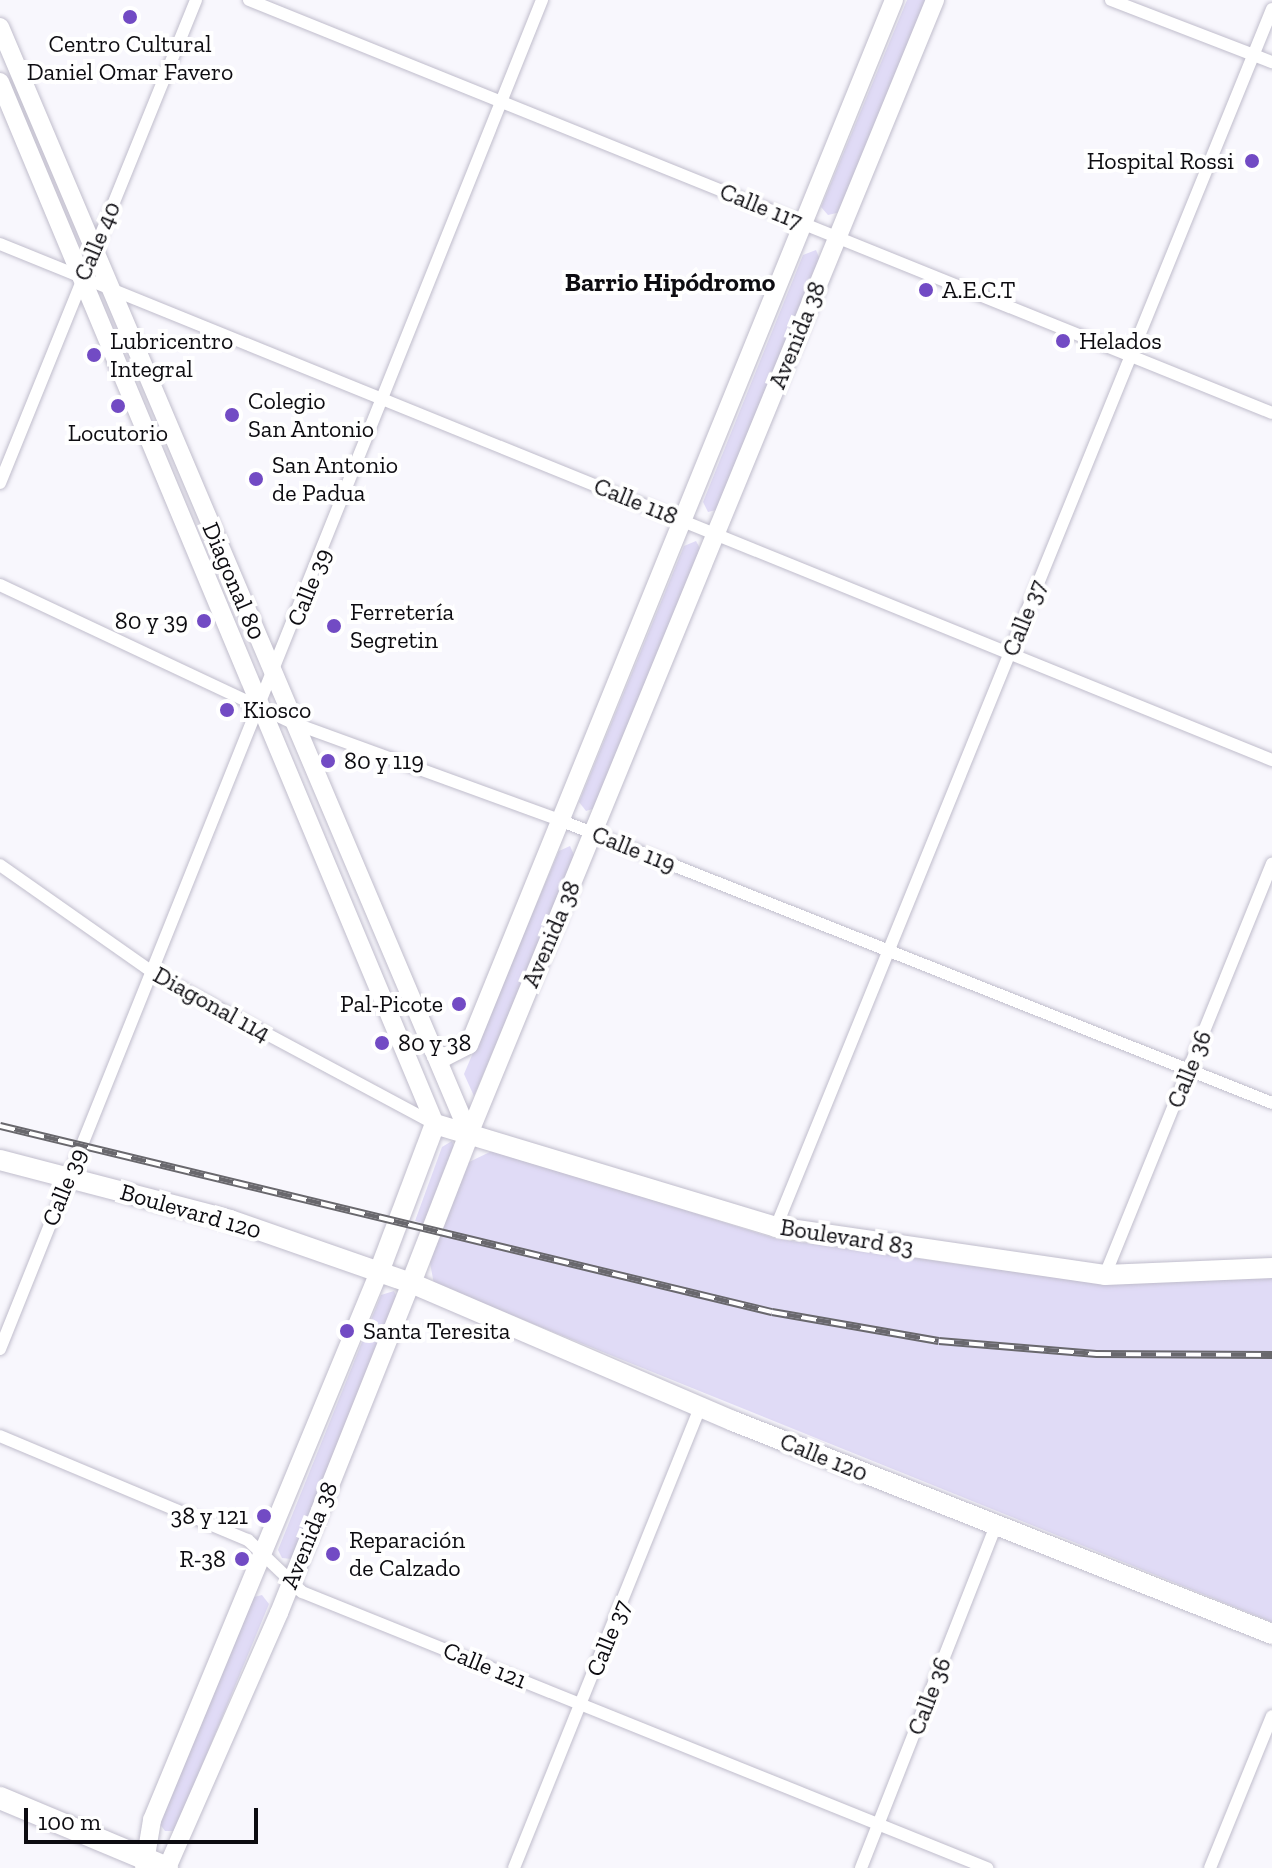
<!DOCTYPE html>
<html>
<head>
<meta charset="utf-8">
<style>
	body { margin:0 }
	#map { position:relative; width:1272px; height:1868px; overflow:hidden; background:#f8f7fd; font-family:"Zilla Slab",serif }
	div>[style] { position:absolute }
	.green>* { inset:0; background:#e0dbf6 }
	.roads { filter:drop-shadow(0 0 2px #c0bdcc) drop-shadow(0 0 2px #c0bdcc) }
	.street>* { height:12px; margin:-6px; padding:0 6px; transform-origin:6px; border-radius:6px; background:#fff }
	.secondary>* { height:18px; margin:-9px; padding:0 9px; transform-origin:9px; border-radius:9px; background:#fff }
	.primary>* { height:20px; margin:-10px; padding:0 10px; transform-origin:10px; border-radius:10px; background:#fff }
	.highway>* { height:22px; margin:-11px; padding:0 11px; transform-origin:11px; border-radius:11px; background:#fff }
	.rail>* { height:8px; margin-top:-4px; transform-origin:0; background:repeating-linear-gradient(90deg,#fff 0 15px,#69686d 0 30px); box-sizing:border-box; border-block:2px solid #69686d }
	.dots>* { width:22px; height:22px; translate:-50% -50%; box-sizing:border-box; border:4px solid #fff; border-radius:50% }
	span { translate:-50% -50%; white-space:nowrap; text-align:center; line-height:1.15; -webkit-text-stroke:8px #fff; paint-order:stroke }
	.poi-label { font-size:24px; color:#0d0c11 }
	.right { translate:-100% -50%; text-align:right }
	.left { translate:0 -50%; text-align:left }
	.street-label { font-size:24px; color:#0d0c11 }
	.neighbourhood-label { font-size:26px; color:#0d0c11; font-weight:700 }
	.scale { position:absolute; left:24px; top:1808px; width:234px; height:36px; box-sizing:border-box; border:4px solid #0d0c11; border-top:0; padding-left:10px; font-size:24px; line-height:28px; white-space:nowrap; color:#0d0c11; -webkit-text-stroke:6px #fff; paint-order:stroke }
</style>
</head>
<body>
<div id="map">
	<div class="green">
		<div style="clip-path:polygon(907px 0,927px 0,841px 212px,828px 215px,821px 207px)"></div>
		<div style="clip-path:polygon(816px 250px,821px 262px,720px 509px,708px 512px,703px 502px,803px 255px)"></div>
		<div style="clip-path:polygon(696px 541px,702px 552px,596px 808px,586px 811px,579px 802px,684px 546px)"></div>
		<div style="clip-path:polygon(570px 846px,575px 857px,474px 1096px,464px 1074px,559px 851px)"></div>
		<div style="clip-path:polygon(452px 1141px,456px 1153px,428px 1225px,415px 1221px,442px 1147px)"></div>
		<div style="clip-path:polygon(494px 1150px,777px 1239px,1103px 1284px,1272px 1278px,1272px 1622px,434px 1284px,429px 1258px,465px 1164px)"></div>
		<div style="clip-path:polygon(394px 1291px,399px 1302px,291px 1559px,282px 1558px,278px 1550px,381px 1295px)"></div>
		<div style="clip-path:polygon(262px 1595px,269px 1604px,175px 1831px,165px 1831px,159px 1823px,254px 1597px)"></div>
	</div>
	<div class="roads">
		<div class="street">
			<div style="left:249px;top:0;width:1103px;rotate:21.98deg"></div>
			<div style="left:1111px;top:0;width:173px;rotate:21.1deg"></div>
			<div style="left:0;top:244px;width:1373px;rotate:22.08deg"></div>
			<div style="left:0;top:483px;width:521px;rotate:-67.91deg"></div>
			<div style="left:0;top:585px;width:324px;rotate:25.2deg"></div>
			<div style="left:293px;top:723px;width:286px;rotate:20deg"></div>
			<div style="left:562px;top:821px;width:764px;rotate:21.66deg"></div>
			<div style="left:0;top:865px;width:189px;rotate:35.1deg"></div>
			<div style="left:155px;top:974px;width:318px;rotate:28.2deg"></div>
			<div style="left:776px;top:1227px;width:1315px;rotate:-67.84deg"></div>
			<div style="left:1105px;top:1275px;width:444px;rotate:-67.9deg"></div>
			<div style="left:0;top:1349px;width:1454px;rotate:-68.11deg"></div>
			<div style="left:0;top:1436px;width:269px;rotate:22.8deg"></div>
			<div style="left:248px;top:1540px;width:75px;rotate:43.9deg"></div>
			<div style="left:302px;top:1592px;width:739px;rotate:21.95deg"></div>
			<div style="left:514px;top:1868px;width:497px;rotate:-68deg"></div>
			<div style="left:861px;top:1868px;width:369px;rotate:-68.5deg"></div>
			<div style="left:1210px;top:1868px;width:164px;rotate:-67.8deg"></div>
		</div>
		<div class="secondary">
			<div style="left:0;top:27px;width:1202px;rotate:67.04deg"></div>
			<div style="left:0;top:82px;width:1129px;rotate:67.34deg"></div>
			<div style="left:433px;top:1050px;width:13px;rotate:39deg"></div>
			<div style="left:443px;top:1058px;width:29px;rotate:-27deg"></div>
			<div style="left:469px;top:1045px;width:1128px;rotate:-67.87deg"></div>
			<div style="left:469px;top:1134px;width:1226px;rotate:-67.66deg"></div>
			<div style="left:144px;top:1868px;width:49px;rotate:-80.5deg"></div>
			<div style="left:152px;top:1820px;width:593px;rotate:-67.5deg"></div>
			<div style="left:167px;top:1868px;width:279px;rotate:-66.3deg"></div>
			<div style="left:279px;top:1613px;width:355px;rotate:-68.2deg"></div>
		</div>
		<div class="primary">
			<div style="left:0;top:1160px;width:238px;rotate:14.6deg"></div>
			<div style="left:230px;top:1220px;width:192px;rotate:19.2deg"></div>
			<div style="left:411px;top:1283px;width:350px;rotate:23.2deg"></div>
			<div style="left:733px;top:1421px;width:580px;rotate:21.56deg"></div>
			<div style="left:379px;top:1272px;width:158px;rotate:-69.3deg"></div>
			<div style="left:435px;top:1124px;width:356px;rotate:16.8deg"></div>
			<div style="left:776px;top:1227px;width:332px;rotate:8.3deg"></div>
			<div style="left:1105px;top:1275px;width:167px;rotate:-2.4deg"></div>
			<div style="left:411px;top:1283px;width:160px;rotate:-68.7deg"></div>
		</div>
		<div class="highway">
			<div style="left:0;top:1798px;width:181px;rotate:22.7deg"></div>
		</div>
	</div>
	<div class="rail">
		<div style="left:0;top:1126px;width:794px;rotate:13.55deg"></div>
		<div style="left:772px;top:1312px;width:169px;rotate:9.9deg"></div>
		<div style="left:939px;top:1341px;width:158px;rotate:4.7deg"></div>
		<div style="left:1096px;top:1354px;width:176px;rotate:0.3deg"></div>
	</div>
	<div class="dots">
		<div style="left:130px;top:17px;background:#724bc4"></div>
		<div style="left:1252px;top:161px;background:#724bc4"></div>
		<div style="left:926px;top:290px;background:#724bc4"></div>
		<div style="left:1063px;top:341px;background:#724bc4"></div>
		<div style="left:94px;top:355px;background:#724bc4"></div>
		<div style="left:118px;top:406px;background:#724bc4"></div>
		<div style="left:232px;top:415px;background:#724bc4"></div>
		<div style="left:256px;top:479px;background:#724bc4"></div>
		<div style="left:204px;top:621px;background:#724bc4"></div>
		<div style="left:334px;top:626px;background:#724bc4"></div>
		<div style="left:227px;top:710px;background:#724bc4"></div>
		<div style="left:328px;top:761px;background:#724bc4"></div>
		<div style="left:459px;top:1004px;background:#724bc4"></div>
		<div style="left:382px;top:1043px;background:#724bc4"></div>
		<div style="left:347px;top:1331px;background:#724bc4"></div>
		<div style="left:264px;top:1516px;background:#724bc4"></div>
		<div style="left:333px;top:1554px;background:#724bc4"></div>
		<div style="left:242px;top:1559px;background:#724bc4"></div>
	</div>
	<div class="poi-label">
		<span style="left:130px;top:58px">Centro Cultural<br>Daniel Omar Favero</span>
		<span class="right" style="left:1234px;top:161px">Hospital Rossi</span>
		<span class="left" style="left:942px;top:290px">A.E.C.T</span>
		<span class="left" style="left:110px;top:355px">Lubricentro<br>Integral</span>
		<span class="left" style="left:1079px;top:341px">Helados</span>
		<span class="left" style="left:248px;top:415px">Colegio<br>San Antonio</span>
		<span style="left:118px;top:433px">Locutorio</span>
		<span class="left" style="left:272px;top:479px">San Antonio<br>de Padua</span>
		<span class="left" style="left:350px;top:626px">Ferretería<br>Segretin</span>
		<span class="right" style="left:188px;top:621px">80 y 39</span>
		<span class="left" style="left:243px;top:710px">Kiosco</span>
		<span class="left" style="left:344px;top:761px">80 y 119</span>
		<span class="right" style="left:443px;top:1004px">Pal-Picote</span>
		<span class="left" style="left:398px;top:1043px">80 y 38</span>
		<span class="left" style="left:363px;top:1331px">Santa Teresita</span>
		<span class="right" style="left:248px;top:1516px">38 y 121</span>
		<span class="left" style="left:349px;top:1554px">Reparación<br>de Calzado</span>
		<span class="right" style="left:226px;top:1559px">R-38</span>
	</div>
	<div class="street-label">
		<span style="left:761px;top:206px;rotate:22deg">Calle 117</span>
		<span style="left:97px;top:241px;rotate:-67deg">Calle 40</span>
		<span style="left:797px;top:335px;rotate:-68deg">Avenida 38</span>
		<span style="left:636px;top:501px;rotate:22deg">Calle 118</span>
		<span style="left:234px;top:581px;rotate:67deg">Diagonal 80</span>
		<span style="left:309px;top:587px;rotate:-68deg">Calle 39</span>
		<span style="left:1024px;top:618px;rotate:-68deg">Calle 37</span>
		<span style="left:634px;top:849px;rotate:22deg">Calle 119</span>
		<span style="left:551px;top:934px;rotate:-67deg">Avenida 38</span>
		<span style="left:212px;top:1004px;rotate:29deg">Diagonal 114</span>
		<span style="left:1189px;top:1069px;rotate:-68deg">Calle 36</span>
		<span style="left:64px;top:1187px;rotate:-68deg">Calle 39</span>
		<span style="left:191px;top:1211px;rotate:16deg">Boulevard 120</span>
		<span style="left:847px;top:1237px;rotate:9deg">Boulevard 83</span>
		<span style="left:824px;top:1457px;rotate:22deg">Calle 120</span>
		<span style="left:309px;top:1535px;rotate:-68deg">Avenida 38</span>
		<span style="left:608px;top:1638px;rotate:-68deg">Calle 37</span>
		<span style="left:485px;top:1665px;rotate:22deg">Calle 121</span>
		<span style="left:929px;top:1696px;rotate:-69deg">Calle 36</span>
	</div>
	<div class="neighbourhood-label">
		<span style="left:670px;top:283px">Barrio Hipódromo</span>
	</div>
	<div class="scale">100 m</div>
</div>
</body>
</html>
